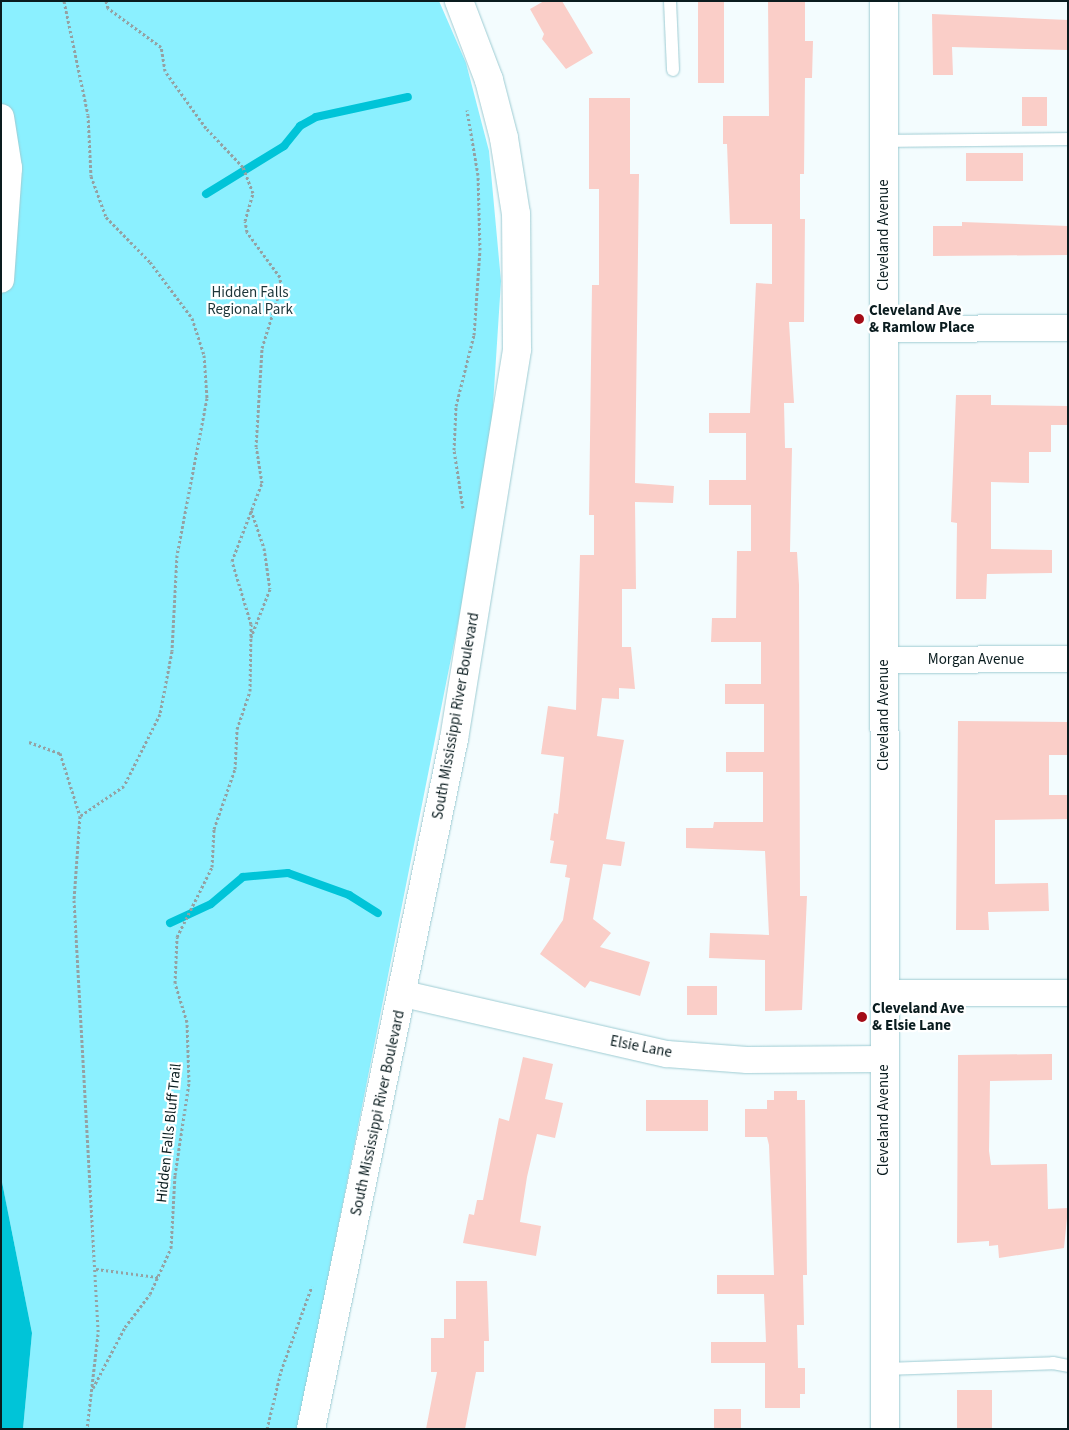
<!DOCTYPE html>
<html>
<head>
<meta charset="utf-8">
<style>
	body { margin:0 }
	#map { position:relative; width:1069px; height:1430px; overflow:hidden; background:#f3fcfe; font-family:"Source Sans 3",sans-serif }
	div>[style] { position:absolute }
	.green>* { inset:0; background:#8bf0ff }
	.water>* { inset:0; background:#00c4d8 }
	.stream>* { height:8px; margin:-4px; padding:0 4px; transform-origin:4px; border-radius:4px; background:#00c4d8 }
	.building>* { inset:0; background:#facec8; transform-origin:0 0 }
	.path>* { height:3px; margin-top:-1.5px; transform-origin:0; background:repeating-linear-gradient(90deg,#94a1a3 0 2.5px,transparent 0 5px) }
	.roads { filter:drop-shadow(0 0 1px #9eccd3) drop-shadow(0 0 1px #9eccd3) }
	.service>* { height:12px; margin:-6px; padding:0 6px; transform-origin:6px; border-radius:6px; background:#fff }
	.minor>* { height:26px; margin:-13px; padding:0 13px; transform-origin:13px; border-radius:13px; background:#fff }
	.tertiary>* { height:28px; margin:-14px; padding:0 14px; transform-origin:14px; border-radius:14px; background:#fff }
	.dots>* { width:14px; height:14px; translate:-50% -50%; box-sizing:border-box; border:2px solid #fff; border-radius:50% }
	span { translate:-50% -50%; white-space:nowrap; text-align:center; line-height:1.15; -webkit-text-stroke:4.5px #fff; paint-order:stroke }
	.street-label { font-size:15px; color:#0a1c1f }
	.park-label { font-size:15px; color:#1c3539 }
	.poi-label { font-size:15px; color:#0a1c1f; font-weight:700 }
	.left { translate:0 -50%; text-align:left }
	.frame { position:absolute; inset:0; border:2px solid #0a1c1f; pointer-events:none }
</style>
</head>
<body>
<div id="map">
	<div class="green">
		<div style="clip-path:polygon(1px 1px,439px 1px,466px 63px,489px 151px,501px 281px,489px 467px,298px 1429px,23px 1429px,32px 1333px,1px 1177px)"></div>
	</div>
	<div class="water">
		<div style="clip-path:polygon(1px 1177px,32px 1333px,23px 1429px,1px 1429px)"></div>
	</div>
	<div class="stream">
		<div style="left:206px;top:194px;width:92px;rotate:-31.6deg"></div>
		<div style="left:284px;top:146px;width:26px;rotate:-51deg"></div>
		<div style="left:300px;top:126px;width:18px;rotate:-29deg"></div>
		<div style="left:316px;top:117px;width:94px;rotate:-12.3deg"></div>
		<div style="left:170px;top:923px;width:45px;rotate:-24.9deg"></div>
		<div style="left:211px;top:904px;width:42px;rotate:-40.2deg"></div>
		<div style="left:243px;top:877px;width:45px;rotate:-5.1deg"></div>
		<div style="left:288px;top:873px;width:65px;rotate:19.8deg"></div>
		<div style="left:349px;top:895px;width:34px;rotate:32deg"></div>
	</div>
	<div class="building">
		<div style="clip-path:polygon(544px 1px,562px 1px,593px 53px,566px 69px,542px 39px,544px 34px,530px 9px)"></div>
		<div style="left:698px;top:1px;width:26px;height:82px"></div>
		<div style="clip-path:polygon(768px 1px,805px 1px,805px 41px,813px 41px,812px 78px,805px 78px,804px 174px,800px 174px,800px 219px,805px 219px,804px 322px,789px 322px,794px 403px,784px 403px,785px 448px,792px 448px,790px 552px,797px 552px,799px 585px,800px 896px,807px 896px,802px 1010px,765px 1011px,765px 960px,709px 958px,710px 933px,769px 935px,765px 851px,686px 848px,686px 828px,713px 828px,714px 822px,763px 822px,763px 772px,726px 772px,726px 752px,764px 752px,764px 704px,725px 704px,725px 684px,761px 684px,761px 642px,711px 642px,712px 618px,736px 618px,737px 551px,751px 551px,751px 505px,709px 505px,709px 480px,746px 480px,746px 433px,709px 433px,709px 413px,750px 413px,756px 283px,772px 284px,772px 224px,730px 224px,727px 144px,723px 144px,723px 116px,769px 116px)"></div>
		<div style="clip-path:polygon(932px 14px,1068px 20px,1068px 50px,952px 47px,953px 75px,933px 75px)"></div>
		<div style="left:1022px;top:97px;width:25px;height:29px"></div>
		<div style="clip-path:polygon(589px 98px,630px 98px,630px 174px,639px 174px,635px 483px,674px 486px,673px 503px,635px 502px,636px 589px,622px 589px,622px 647px,631px 647px,635px 689px,619px 688px,619px 699px,602px 698px,597px 736px,624px 740px,606px 839px,625px 842px,621px 866px,603px 864px,593px 919px,611px 933px,600px 947px,650px 962px,640px 996px,590px 981px,585px 988px,540px 954px,563px 920px,570px 878px,565px 877px,567px 865px,550px 863px,554px 841px,550px 840px,554px 813px,558px 814px,564px 757px,541px 754px,548px 706px,576px 710px,580px 555px,594px 555px,594px 515px,589px 515px,592px 285px,599px 285px,599px 189px,589px 189px)"></div>
		<div style="left:966px;top:153px;width:57px;height:28px"></div>
		<div style="clip-path:polygon(962px 222px,1068px 226px,1068px 255px,933px 256px,933px 226px,962px 226px)"></div>
		<div style="clip-path:polygon(956px 395px,991px 395px,991px 405px,1068px 406px,1068px 425px,1051px 425px,1051px 452px,1029px 452px,1029px 483px,991px 482px,991px 549px,1052px 550px,1052px 573px,987px 574px,986px 599px,956px 599px,957px 523px,951px 522px)"></div>
		<div style="clip-path:polygon(958px 721px,1068px 722px,1068px 755px,1049px 755px,1049px 795px,1068px 795px,1068px 819px,995px 820px,995px 884px,1048px 883px,1049px 911px,988px 912px,989px 930px,956px 930px)"></div>
		<div style="left:687px;top:986px;width:30px;height:29px"></div>
		<div style="clip-path:polygon(1052px 1054px,1052px 1080px,990px 1081px,989px 1151px,991px 1165px,1047px 1164px,1048px 1209px,1068px 1208px,1064px 1248px,999px 1258px,998px 1245px,989px 1246px,989px 1241px,957px 1243px,958px 1055px)"></div>
		<div style="clip-path:polygon(523px 1057px,553px 1064px,545px 1099px,563px 1103px,555px 1138px,537px 1134px,527px 1177px,520px 1222px,541px 1226px,536px 1256px,463px 1243px,469px 1214px,474px 1215px,477px 1200px,483px 1200px,499px 1118px,509px 1121px)"></div>
		<div style="clip-path:polygon(774px 1091px,797px 1091px,797px 1100px,805px 1100px,807px 1275px,803px 1275px,804px 1325px,797px 1325px,798px 1368px,805px 1368px,805px 1394px,800px 1394px,800px 1408px,765px 1408px,765px 1363px,711px 1363px,711px 1342px,766px 1342px,764px 1294px,717px 1294px,717px 1275px,774px 1275px,769px 1145px,767px 1137px,745px 1137px,745px 1109px,767px 1109px,767px 1100px,774px 1100px)"></div>
		<div style="left:646px;top:1100px;width:62px;height:31px"></div>
		<div style="clip-path:polygon(456px 1281px,487px 1281px,489px 1341px,484px 1341px,484px 1372px,476px 1372px,465px 1429px,426px 1429px,437px 1372px,431px 1372px,431px 1338px,444px 1338px,444px 1319px,456px 1319px)"></div>
		<div style="left:957px;top:1390px;width:35px;height:39px"></div>
		<div style="left:714px;top:1409px;width:27px;height:20px"></div>
	</div>
	<div class="path">
		<div style="left:64px;top:1px;width:116px;rotate:78.1deg"></div>
		<div style="left:88px;top:115px;width:61px;rotate:87.2deg"></div>
		<div style="left:91px;top:176px;width:44px;rotate:69.9deg"></div>
		<div style="left:106px;top:217px;width:63px;rotate:45.6deg"></div>
		<div style="left:150px;top:262px;width:70px;rotate:53.1deg"></div>
		<div style="left:192px;top:318px;width:39px;rotate:72deg"></div>
		<div style="left:204px;top:355px;width:43px;rotate:86deg"></div>
		<div style="left:207px;top:398px;width:160px;rotate:100.8deg"></div>
		<div style="left:177px;top:555px;width:96px;rotate:93deg"></div>
		<div style="left:172px;top:651px;width:64px;rotate:100.8deg"></div>
		<div style="left:160px;top:714px;width:80px;rotate:116.6deg"></div>
		<div style="left:124px;top:786px;width:53px;rotate:145.7deg"></div>
		<div style="left:80px;top:816px;width:84px;rotate:94.1deg"></div>
		<div style="left:74px;top:900px;width:435px;rotate:86.8deg"></div>
		<div style="left:98px;top:1334px;width:96px;rotate:96.6deg"></div>
		<div style="left:463px;top:508px;width:59px;rotate:-98.8deg"></div>
		<div style="left:454px;top:450px;width:44px;rotate:-87.4deg"></div>
		<div style="left:456px;top:406px;width:73px;rotate:-75.8deg"></div>
		<div style="left:474px;top:335px;width:85px;rotate:-86deg"></div>
		<div style="left:480px;top:250px;width:75px;rotate:-91.5deg"></div>
		<div style="left:478px;top:175px;width:66px;rotate:-99.6deg"></div>
		<div style="left:251px;top:510px;width:40px;rotate:71.1deg"></div>
		<div style="left:264px;top:548px;width:41px;rotate:81.7deg"></div>
		<div style="left:270px;top:589px;width:52px;rotate:111.6deg"></div>
		<div style="left:29px;top:742px;width:33px;rotate:20deg"></div>
		<div style="left:60px;top:753px;width:66px;rotate:72.4deg"></div>
		<div style="left:96px;top:1269px;width:63px;rotate:7.4deg"></div>
		<div style="left:93px;top:1388px;width:69px;rotate:-62.3deg"></div>
		<div style="left:125px;top:1327px;width:41px;rotate:-52.9deg"></div>
		<div style="left:150px;top:1294px;width:51px;rotate:-65.5deg"></div>
		<div style="left:171px;top:1248px;width:73px;rotate:-86.9deg"></div>
		<div style="left:175px;top:1175px;width:94px;rotate:-81.4deg"></div>
		<div style="left:189px;top:1082px;width:60px;rotate:-91.9deg"></div>
		<div style="left:187px;top:1022px;width:41px;rotate:-107.1deg"></div>
		<div style="left:175px;top:983px;width:46px;rotate:-87.5deg"></div>
		<div style="left:177px;top:937px;width:78px;rotate:-63.4deg"></div>
		<div style="left:212px;top:867px;width:38px;rotate:-87deg"></div>
		<div style="left:214px;top:829px;width:64px;rotate:-70.7deg"></div>
		<div style="left:235px;top:769px;width:40px;rotate:-87.1deg"></div>
		<div style="left:237px;top:729px;width:40px;rotate:-71.1deg"></div>
		<div style="left:250px;top:691px;width:67px;rotate:-89.1deg"></div>
		<div style="left:251px;top:624px;width:66px;rotate:-106.8deg"></div>
		<div style="left:232px;top:561px;width:84px;rotate:-69deg"></div>
		<div style="left:262px;top:483px;width:36px;rotate:-99deg"></div>
		<div style="left:256px;top:447px;width:99px;rotate:-86.5deg"></div>
		<div style="left:262px;top:348px;width:64px;rotate:-72.7deg"></div>
		<div style="left:281px;top:287px;width:10px;rotate:-96deg"></div>
		<div style="left:280px;top:277px;width:56px;rotate:-126.3deg"></div>
		<div style="left:247px;top:232px;width:11px;rotate:-100deg"></div>
		<div style="left:245px;top:221px;width:29px;rotate:-74deg"></div>
		<div style="left:253px;top:193px;width:28px;rotate:-111deg"></div>
		<div style="left:243px;top:167px;width:54px;rotate:-133.5deg"></div>
		<div style="left:206px;top:128px;width:70px;rotate:-125.7deg"></div>
		<div style="left:165px;top:71px;width:24px;rotate:-99deg"></div>
		<div style="left:161px;top:47px;width:66px;rotate:-143.7deg"></div>
		<div style="left:108px;top:8px;width:7px;rotate:-106deg"></div>
		<div style="left:267px;top:1429px;width:60px;rotate:-76.4deg"></div>
		<div style="left:281px;top:1371px;width:90px;rotate:-70deg"></div>
	</div>
	<div class="roads">
		<div class="service">
			<div style="left:670px;top:1px;width:69px;rotate:87.5deg"></div>
			<div style="left:884px;top:141px;width:184px;rotate:-0.6deg"></div>
			<div style="left:885px;top:1369px;width:168px;rotate:-2deg"></div>
			<div style="left:1053px;top:1363px;width:15px;rotate:11deg"></div>
		</div>
		<div class="minor">
			<div style="left:1px;top:117px;width:52px;rotate:81.1deg"></div>
			<div style="left:9px;top:168px;width:112px;rotate:94.1deg"></div>
			<div style="left:883px;top:329px;width:185px;rotate:-0.3deg"></div>
			<div style="left:884px;top:660px;width:184px;rotate:-0.3deg"></div>
			<div style="left:884px;top:993px;width:184px"></div>
			<div style="left:404px;top:994px;width:270px;rotate:12.9deg"></div>
			<div style="left:667px;top:1054px;width:80px;rotate:4.3deg"></div>
			<div style="left:747px;top:1060px;width:137px;rotate:-0.4deg"></div>
		</div>
		<div class="tertiary">
			<div style="left:884px;top:1px;width:1428px;rotate:89.96deg"></div>
			<div style="left:311px;top:1429px;width:705px;rotate:-78.29deg"></div>
			<div style="left:454px;top:739px;width:395px;rotate:-80.8deg"></div>
			<div style="left:517px;top:349px;width:135px;rotate:-90.4deg"></div>
			<div style="left:516px;top:214px;width:77px;rotate:-99deg"></div>
			<div style="left:504px;top:138px;width:60px;rotate:-104.5deg"></div>
			<div style="left:489px;top:80px;width:85px;rotate:-110.8deg"></div>
		</div>
	</div>
	<div class="dots">
		<div style="left:859px;top:319px;background:#a40c17"></div>
		<div style="left:862px;top:1017px;background:#a40c17"></div>
	</div>
	<div class="street-label">
		<span style="left:884px;top:235px;rotate:-90deg">Cleveland Avenue</span>
		<span style="left:976px;top:660px">Morgan Avenue</span>
		<span style="left:884px;top:715px;rotate:-90deg">Cleveland Avenue</span>
		<span style="left:456px;top:716px;rotate:-80deg">South Mississippi River Boulevard</span>
		<span style="left:641px;top:1047px;rotate:11deg">Elsie Lane</span>
		<span style="left:378px;top:1113px;rotate:-78deg">South Mississippi River Boulevard</span>
		<span style="left:884px;top:1120px;rotate:-90deg">Cleveland Avenue</span>
		<span style="left:169px;top:1133px;rotate:-84deg">Hidden Falls Bluff Trail</span>
	</div>
	<div class="park-label">
		<span style="left:250px;top:301px">Hidden Falls<br>Regional Park</span>
	</div>
	<div class="poi-label">
		<span class="left" style="left:869px;top:319px">Cleveland Ave<br>&amp; Ramlow Place</span>
		<span class="left" style="left:872px;top:1017px">Cleveland Ave<br>&amp; Elsie Lane</span>
	</div>
	<div class="frame"></div>
</div>
</body>
</html>
